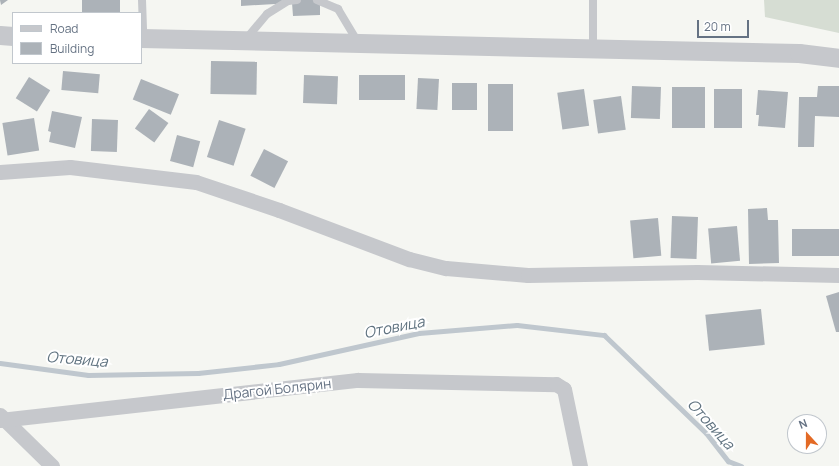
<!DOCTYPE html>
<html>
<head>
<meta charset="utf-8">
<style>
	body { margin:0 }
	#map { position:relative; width:839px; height:466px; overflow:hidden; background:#f5f6f2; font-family:Manrope,sans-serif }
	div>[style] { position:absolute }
	.green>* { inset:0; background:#d6ddd3 }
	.stream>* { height:5px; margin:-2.5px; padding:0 2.5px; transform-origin:2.5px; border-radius:2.5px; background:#bfc7ce }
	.building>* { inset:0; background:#acb2b8; transform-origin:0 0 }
	.service>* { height:8px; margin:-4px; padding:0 4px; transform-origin:4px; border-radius:4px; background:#c6c8cc }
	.minor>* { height:15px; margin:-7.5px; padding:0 7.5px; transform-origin:7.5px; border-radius:7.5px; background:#c6c8cc }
	.tertiary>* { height:19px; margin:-9.5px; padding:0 9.5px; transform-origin:9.5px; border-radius:9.5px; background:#c6c8cc }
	span { translate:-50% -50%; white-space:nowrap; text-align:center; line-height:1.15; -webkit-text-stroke:4px #fff; paint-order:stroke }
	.street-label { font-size:14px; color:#657283 }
	.water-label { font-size:15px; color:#607380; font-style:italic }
	.legend { position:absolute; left:12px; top:12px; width:130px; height:52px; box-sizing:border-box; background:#fff; border:1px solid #c1c7cd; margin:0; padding:5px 7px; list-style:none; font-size:12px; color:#657283 }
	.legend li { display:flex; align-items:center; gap:8px; height:20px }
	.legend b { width:20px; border:1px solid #c1c7cd }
	.north { position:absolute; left:787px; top:414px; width:40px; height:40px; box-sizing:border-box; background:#fff; border:1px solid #c1c7cd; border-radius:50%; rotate:339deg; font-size:11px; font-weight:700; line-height:16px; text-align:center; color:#657283 }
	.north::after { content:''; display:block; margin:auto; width:14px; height:18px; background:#e36a25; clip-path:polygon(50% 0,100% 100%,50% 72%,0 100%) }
	.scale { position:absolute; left:697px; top:20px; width:52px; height:18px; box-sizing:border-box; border:2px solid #657283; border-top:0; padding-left:5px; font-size:12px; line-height:14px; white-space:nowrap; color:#657283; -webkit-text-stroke:3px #fff; paint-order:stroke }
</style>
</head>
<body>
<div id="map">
	<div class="green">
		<div style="clip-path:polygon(764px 0,839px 0,839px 33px,765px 17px)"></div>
	</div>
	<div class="stream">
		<div style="left:0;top:363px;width:89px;rotate:7.8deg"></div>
		<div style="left:88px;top:375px;width:110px;rotate:-1deg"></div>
		<div style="left:198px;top:373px;width:81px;rotate:-6.3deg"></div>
		<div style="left:279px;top:364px;width:143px;rotate:-12.5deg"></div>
		<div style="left:419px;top:333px;width:98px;rotate:-4.7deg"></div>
		<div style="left:517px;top:325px;width:88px;rotate:6.6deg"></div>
		<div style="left:604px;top:335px;width:141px;rotate:43.9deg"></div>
		<div style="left:706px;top:433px;width:36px;rotate:52deg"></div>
		<div style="left:728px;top:461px;width:14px;rotate:21deg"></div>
	</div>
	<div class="building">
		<div style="clip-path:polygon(0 0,8px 0,1px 5px)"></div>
		<div style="left:82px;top:0;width:38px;height:13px"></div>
		<div style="clip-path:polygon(241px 0,320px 0,320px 15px,293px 16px,292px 3px,241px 6px)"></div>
		<div style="left:211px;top:61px;width:46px;height:33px;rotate:1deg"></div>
		<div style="left:63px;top:71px;width:37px;height:19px;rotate:5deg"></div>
		<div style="left:304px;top:75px;width:34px;height:28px;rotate:2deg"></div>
		<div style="left:405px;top:75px;width:25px;height:46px;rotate:90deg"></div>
		<div style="left:29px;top:77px;width:25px;height:25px;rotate:32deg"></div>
		<div style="left:418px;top:78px;width:21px;height:31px;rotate:3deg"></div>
		<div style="left:141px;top:79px;width:41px;height:22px;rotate:22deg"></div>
		<div style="left:452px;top:83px;width:25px;height:27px"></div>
		<div style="left:488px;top:84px;width:25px;height:47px"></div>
		<div style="left:632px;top:86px;width:29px;height:32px;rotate:2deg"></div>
		<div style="clip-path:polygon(818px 86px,839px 86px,839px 117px,815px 116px,814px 147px,798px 147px,799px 97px,817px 97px)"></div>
		<div style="left:672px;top:87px;width:33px;height:41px"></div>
		<div style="left:584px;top:89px;width:37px;height:27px;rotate:82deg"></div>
		<div style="left:714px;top:89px;width:28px;height:39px"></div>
		<div style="clip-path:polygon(758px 90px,788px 92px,785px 128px,758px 126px,759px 115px,756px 115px)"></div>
		<div style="left:621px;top:96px;width:34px;height:28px;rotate:82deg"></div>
		<div style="left:149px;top:109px;width:24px;height:24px;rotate:36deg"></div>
		<div style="clip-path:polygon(52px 111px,82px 117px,75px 148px,49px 142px,51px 132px,48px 131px)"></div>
		<div style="left:34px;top:118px;width:33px;height:32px;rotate:81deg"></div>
		<div style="left:92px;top:119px;width:26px;height:32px;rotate:2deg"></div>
		<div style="left:219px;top:120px;width:28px;height:39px;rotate:18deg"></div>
		<div style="left:177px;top:135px;width:24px;height:27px;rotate:15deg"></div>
		<div style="left:264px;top:149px;width:27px;height:30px;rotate:27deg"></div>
		<div style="clip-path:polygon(767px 208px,768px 220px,778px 220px,779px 263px,749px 264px,748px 209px)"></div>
		<div style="left:672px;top:216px;width:26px;height:42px;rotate:2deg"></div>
		<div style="left:658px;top:218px;width:38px;height:28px;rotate:85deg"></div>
		<div style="left:737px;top:226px;width:35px;height:29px;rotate:85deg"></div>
		<div style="left:792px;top:229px;width:47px;height:27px"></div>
		<div style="clip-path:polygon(839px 292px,839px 332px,836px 332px,826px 296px)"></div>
		<div style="left:761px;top:309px;width:36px;height:56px;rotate:84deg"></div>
	</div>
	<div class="service">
		<div style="left:142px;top:0;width:38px;rotate:88deg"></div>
		<div style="left:317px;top:0;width:23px;rotate:23deg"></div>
		<div style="left:338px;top:9px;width:37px;rotate:59deg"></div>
		<div style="left:593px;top:0;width:48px;rotate:90deg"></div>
		<div style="left:246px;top:39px;width:33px;rotate:-50deg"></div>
		<div style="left:267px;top:14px;width:25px;rotate:-32deg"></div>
		<div style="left:288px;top:1px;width:9px;rotate:-6deg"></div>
	</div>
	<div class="minor">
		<div style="left:0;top:172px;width:70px;rotate:-4.1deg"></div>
		<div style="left:70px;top:167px;width:127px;rotate:6.8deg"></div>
		<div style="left:196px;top:182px;width:88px;rotate:18.6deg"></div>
		<div style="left:279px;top:210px;width:139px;rotate:20.7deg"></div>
		<div style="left:409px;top:259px;width:38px;rotate:14deg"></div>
		<div style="left:446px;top:268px;width:82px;rotate:4.9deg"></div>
		<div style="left:528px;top:275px;width:169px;rotate:-1deg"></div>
		<div style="left:697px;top:272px;width:142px;rotate:1.2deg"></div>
		<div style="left:0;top:415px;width:73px;rotate:44.4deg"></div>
		<div style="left:0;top:420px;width:360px;rotate:-6.4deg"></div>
		<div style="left:358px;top:380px;width:198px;rotate:1.2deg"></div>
		<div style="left:556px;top:384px;width:9px;rotate:32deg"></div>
		<div style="left:564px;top:389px;width:79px;rotate:78.3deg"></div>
	</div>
	<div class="tertiary">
		<div style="left:0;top:35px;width:13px;rotate:4deg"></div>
		<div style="left:141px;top:38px;width:658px;rotate:1.31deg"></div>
		<div style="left:799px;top:53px;width:40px;rotate:7.1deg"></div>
	</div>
	<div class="street-label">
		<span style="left:277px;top:389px;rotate:-6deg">Драгой Болярин</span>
	</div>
	<div class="water-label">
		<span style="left:394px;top:327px;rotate:-11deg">Отовица</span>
		<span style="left:77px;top:359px;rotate:5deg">Отовица</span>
		<span style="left:711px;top:424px;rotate:48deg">Отовица</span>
	</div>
	<ul class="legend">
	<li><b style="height:5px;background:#c6c8cc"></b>Road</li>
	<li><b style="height:11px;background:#acb2b8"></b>Building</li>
	</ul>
	<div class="north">N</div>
	<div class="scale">20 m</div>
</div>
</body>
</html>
